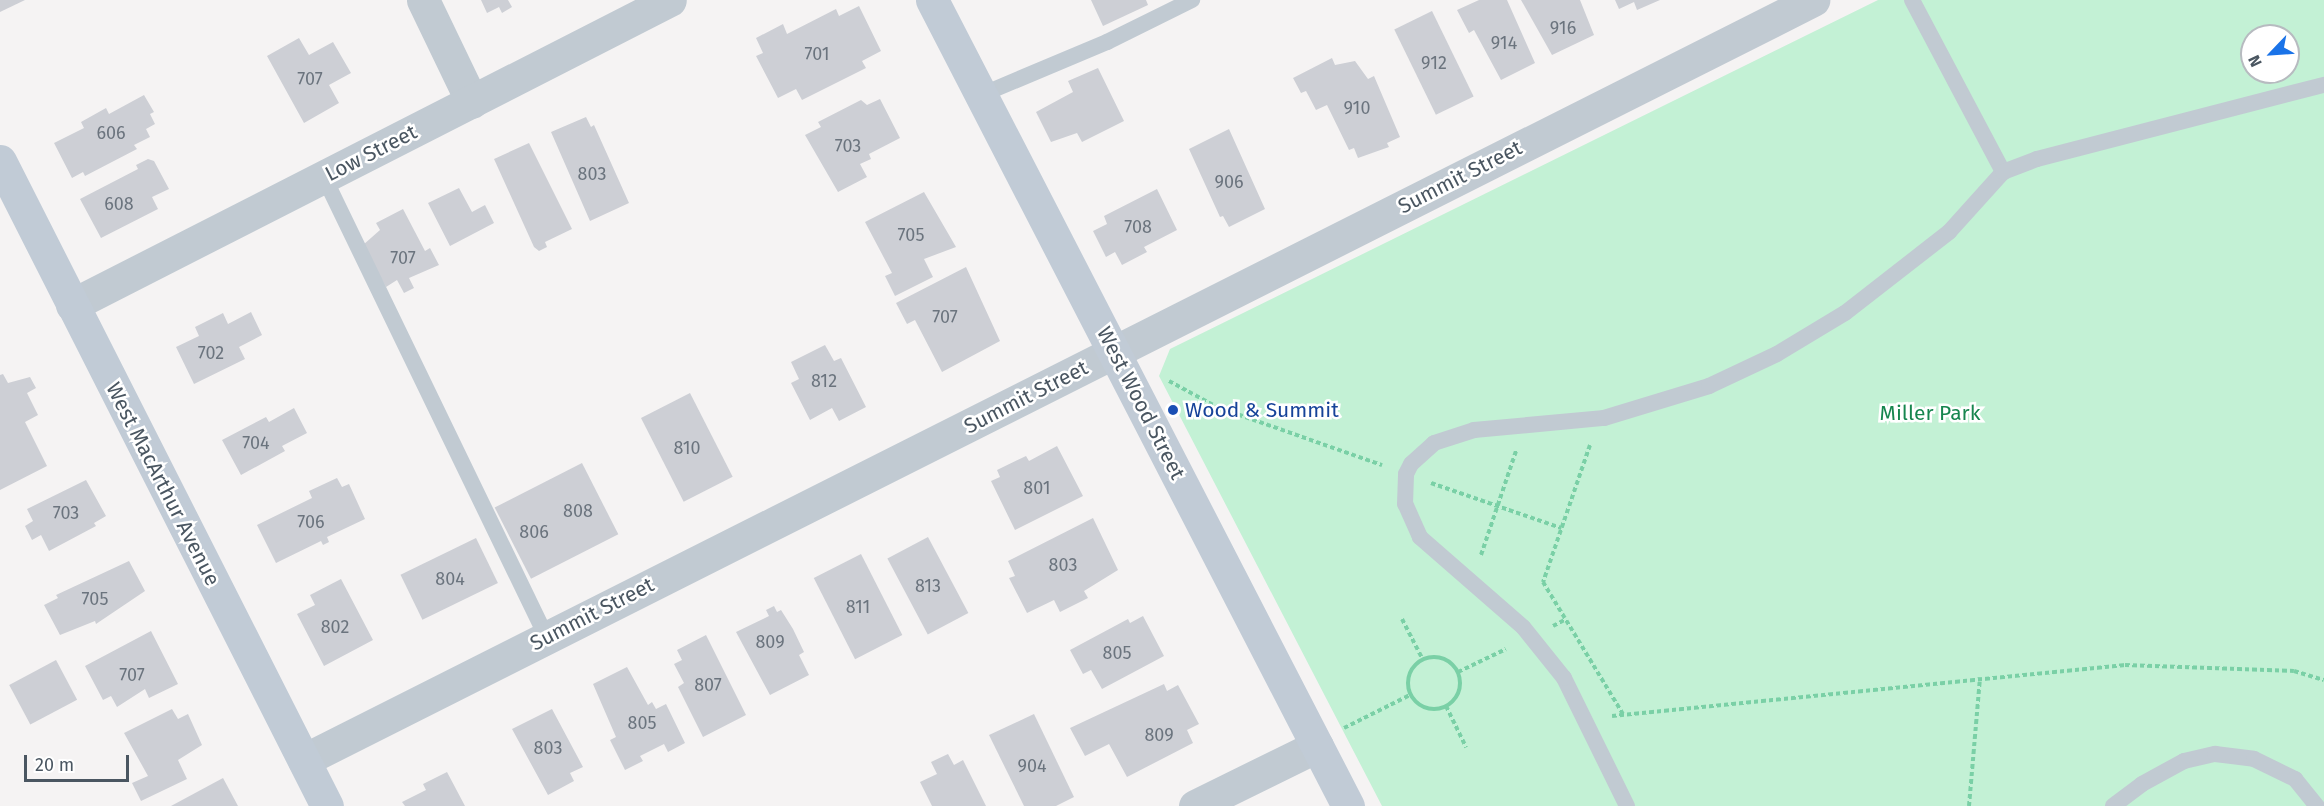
<!DOCTYPE html>
<html>
<head>
<meta charset="utf-8">
<style>
	body { margin:0 }
	#map { position:relative; width:2324px; height:806px; overflow:hidden; background:#f5f3f3; font-family:"Fira Sans",sans-serif }
	div>[style] { position:absolute }
	.green>* { inset:0; background:#c3f1d5 }
	.building>* { inset:0; background:#cdcfd5; transform-origin:0 0 }
	.path>* { height:4px; margin-top:-2px; transform-origin:0; background:repeating-linear-gradient(90deg,#7ad0a6 0 4.5px,transparent 0 7.5px) }
	.path>.ring { margin:-2px; padding:0; box-sizing:content-box; background:none; border:4px solid #7ad0a6; border-radius:50% }
	.lane>* { height:16px; margin:-8px; padding:0 8px; transform-origin:8px; border-radius:8px; background:#c1cad2 }
	.street>* { height:33px; margin:-16.5px; padding:0 16.5px; transform-origin:16.5px; border-radius:16.5px; background:#c1cad2 }
	.secondary>* { height:33px; margin:-16.5px; padding:0 16.5px; transform-origin:16.5px; border-radius:16.5px; background:#c1cbd6 }
	.dots>* { width:16px; height:16px; translate:-50% -50%; box-sizing:border-box; border:3px solid #fff; border-radius:50% }
	span { translate:-50% -50%; white-space:nowrap; text-align:center; line-height:1.15; -webkit-text-stroke:5px #fff; paint-order:stroke }
	.number-label { font-size:18px; color:#6b747e }
	.number-label span { -webkit-text-stroke-width:0 }
	.street-label { font-size:21px; color:#4a5661 }
	.transit-label { font-size:21px; color:#164399 }
	.left { translate:0 -50%; text-align:left }
	.park-label { font-size:21px; color:#17864f }
	.north { position:absolute; left:2240px; top:24px; width:60px; height:60px; box-sizing:border-box; background:#fff; border:2px solid #b7bbc0; border-radius:50%; rotate:245deg; font-size:16px; font-weight:700; line-height:24px; text-align:center; color:#4a5661 }
	.north::after { content:''; display:block; margin:auto; width:21px; height:27px; background:#1a73e8; clip-path:polygon(50% 0,100% 100%,50% 72%,0 100%) }
	.scale { position:absolute; left:24px; top:755px; width:105px; height:27px; box-sizing:border-box; border:3px solid #4a5661; border-top:0; padding-left:8px; font-size:18px; line-height:21px; white-space:nowrap; color:#4a5661; -webkit-text-stroke:4px #fff; paint-order:stroke }
</style>
</head>
<body>
<div id="map">
	<div class="green">
		<div style="clip-path:polygon(evenodd,1878px 0,2324px 0,2324px 806px,1382px 806px,1159px 376px,1170px 349px,1878px 0,2252px 36px,2288px 36px,2288px 72px,2252px 72px,2252px 36px)"></div>
	</div>
	<div class="building">
		<div style="clip-path:polygon(0 0,25px 0,0 12px)"></div>
		<div style="clip-path:polygon(481px 0,508px 0,512px 7px,502px 13px,499px 7px,487px 13px)"></div>
		<div style="clip-path:polygon(1091px 0,1146px 0,1148px 5px,1103px 26px)"></div>
		<div style="clip-path:polygon(1479px 0,1507px 0,1535px 63px,1501px 80px,1474px 30px,1469px 33px,1457px 10px)"></div>
		<div style="clip-path:polygon(1521px 0,1580px 0,1594px 35px,1552px 55px)"></div>
		<div style="clip-path:polygon(1615px 0,1660px 0,1637px 10px,1634px 2px,1619px 9px)"></div>
		<div style="clip-path:polygon(859px 6px,881px 51px,862px 61px,866px 68px,802px 100px,796px 89px,778px 98px,756px 56px,763px 53px,756px 38px,783px 24px,787px 34px,836px 9px,839px 16px)"></div>
		<div style="left:1432px;top:11px;width:95px;height:42px;rotate:64deg"></div>
		<div style="clip-path:polygon(299px 38px,309px 55px,333px 42px,351px 73px,329px 85px,339px 103px,304px 123px,267px 56px)"></div>
		<div style="clip-path:polygon(1332px 58px,1335px 65px,1355px 61px,1368px 79px,1374px 76px,1400px 137px,1387px 143px,1389px 147px,1358px 158px,1354px 148px,1349px 150px,1327px 105px,1316px 110px,1306px 91px,1301px 93px,1293px 78px)"></div>
		<div style="clip-path:polygon(1098px 68px,1124px 121px,1082px 142px,1077px 133px,1051px 142px,1036px 112px,1073px 92px,1068px 81px)"></div>
		<div style="clip-path:polygon(144px 95px,154px 112px,150px 114px,155px 124px,146px 129px,150px 137px,134px 145px,137px 149px,85px 176px,83px 172px,72px 178px,54px 143px,84px 128px,81px 122px,106px 108px,109px 114px)"></div>
		<div style="clip-path:polygon(880px 99px,900px 138px,869px 154px,871px 159px,860px 164px,867px 177px,838px 192px,805px 135px,821px 127px,818px 122px,861px 100px,867px 105px)"></div>
		<div style="clip-path:polygon(586px 117px,591px 127px,594px 125px,629px 203px,590px 221px,551px 132px)"></div>
		<div style="clip-path:polygon(1229px 129px,1265px 209px,1229px 227px,1223px 216px,1220px 217px,1189px 149px)"></div>
		<div style="clip-path:polygon(529px 143px,572px 229px,545px 242px,547px 247px,539px 251px,534px 247px,494px 159px)"></div>
		<div style="clip-path:polygon(148px 159px,154px 161px,169px 189px,152px 197px,158px 209px,101px 238px,80px 199px,138px 169px,136px 165px)"></div>
		<div style="clip-path:polygon(459px 188px,472px 212px,485px 205px,494px 223px,450px 246px,428px 203px)"></div>
		<div style="clip-path:polygon(1157px 189px,1177px 230px,1144px 247px,1147px 252px,1122px 265px,1115px 252px,1106px 257px,1093px 231px,1107px 224px,1104px 216px)"></div>
		<div style="clip-path:polygon(924px 192px,956px 247px,924px 259px,933px 277px,895px 296px,885px 276px,892px 273px,865px 222px)"></div>
		<div style="clip-path:polygon(403px 209px,425px 251px,430px 248px,439px 265px,409px 278px,414px 288px,404px 293px,397px 280px,386px 287px,363px 245px,380px 230px,376px 223px)"></div>
		<div style="clip-path:polygon(966px 267px,1000px 341px,942px 372px,915px 320px,907px 324px,896px 303px)"></div>
		<div style="clip-path:polygon(251px 312px,262px 335px,239px 347px,245px 359px,194px 384px,176px 347px,199px 336px,195px 327px,223px 313px,228px 324px)"></div>
		<div style="clip-path:polygon(825px 345px,834px 361px,841px 358px,866px 407px,839px 421px,832px 408px,810px 420px,791px 383px,799px 379px,791px 362px)"></div>
		<div style="clip-path:polygon(3px 374px,8px 383px,30px 377px,36px 388px,27px 393px,38px 415px,25px 422px,47px 466px,0 490px,0 375px)"></div>
		<div style="left:690px;top:393px;width:94px;height:55px;rotate:63deg"></div>
		<div style="clip-path:polygon(294px 408px,307px 433px,282px 446px,285px 451px,241px 475px,222px 440px,266px 417px,269px 422px)"></div>
		<div style="clip-path:polygon(1057px 446px,1083px 496px,1015px 530px,991px 481px,1000px 477px,997px 470px,1026px 456px,1029px 461px)"></div>
		<div style="left:582px;top:463px;width:80px;height:98px;rotate:63deg"></div>
		<div style="clip-path:polygon(337px 478px,342px 487px,349px 484px,365px 519px,327px 537px,329px 542px,323px 545px,321px 541px,276px 563px,257px 525px,312px 498px,309px 491px)"></div>
		<div style="clip-path:polygon(86px 480px,106px 516px,94px 523px,96px 526px,49px 551px,41px 535px,32px 540px,25px 526px,33px 521px,27px 509px)"></div>
		<div style="clip-path:polygon(1093px 518px,1118px 570px,1084px 591px,1088px 598px,1060px 612px,1054px 600px,1027px 613px,1009px 578px,1015px 576px,1008px 561px)"></div>
		<div style="left:928px;top:537px;width:86px;height:46px;rotate:62deg"></div>
		<div style="left:476px;top:538px;width:50px;height:84px;rotate:64deg"></div>
		<div style="left:861px;top:554px;width:91px;height:53px;rotate:63deg"></div>
		<div style="clip-path:polygon(129px 561px,145px 591px,96px 624px,95px 621px,60px 635px,44px 605px,58px 598px,56px 595px)"></div>
		<div style="clip-path:polygon(341px 579px,373px 640px,324px 666px,297px 614px,315px 605px,310px 595px)"></div>
		<div style="clip-path:polygon(774px 606px,777px 612px,781px 610px,793px 629px,804px 652px,799px 655px,809px 675px,770px 695px,736px 632px,769px 616px,766px 610px)"></div>
		<div style="clip-path:polygon(1143px 616px,1164px 656px,1102px 689px,1091px 670px,1083px 674px,1070px 650px,1128px 619px,1130px 623px)"></div>
		<div style="clip-path:polygon(151px 631px,178px 684px,149px 698px,145px 689px,117px 707px,111px 696px,103px 700px,85px 666px)"></div>
		<div style="clip-path:polygon(706px 635px,746px 715px,703px 737px,678px 687px,684px 683px,674px 664px,682px 660px,677px 650px)"></div>
		<div style="left:56px;top:660px;width:45px;height:53px;rotate:62deg"></div>
		<div style="clip-path:polygon(627px 667px,648px 705px,652px 702px,656px 709px,666px 704px,685px 743px,668px 752px,664px 744px,640px 756px,643px 761px,625px 770px,610px 740px,616px 737px,593px 684px)"></div>
		<div style="clip-path:polygon(1164px 684px,1167px 691px,1178px 685px,1199px 724px,1187px 730px,1193px 743px,1127px 777px,1109px 744px,1085px 756px,1070px 728px)"></div>
		<div style="clip-path:polygon(172px 709px,178px 719px,188px 714px,202px 745px,178px 760px,187px 779px,141px 801px,132px 783px,148px 776px,124px 733px)"></div>
		<div style="clip-path:polygon(552px 709px,583px 767px,570px 773px,574px 781px,548px 795px,512px 729px)"></div>
		<div style="clip-path:polygon(1034px 714px,1074px 797px,1056px 806px,1024px 806px,989px 735px)"></div>
		<div style="clip-path:polygon(948px 754px,954px 765px,963px 760px,986px 806px,932px 806px,920px 782px,937px 774px,931px 762px)"></div>
		<div style="clip-path:polygon(447px 772px,465px 806px,405px 806px,402px 802px,426px 790px,423px 784px)"></div>
		<div style="clip-path:polygon(223px 778px,238px 806px,171px 806px)"></div>
	</div>
	<div class="path">
		<div style="left:1169px;top:381px;width:55px;rotate:28.4deg"></div>
		<div style="left:1217px;top:407px;width:175px;rotate:19.4deg"></div>
		<div style="left:1590px;top:445px;width:145px;rotate:108.9deg"></div>
		<div style="left:1543px;top:582px;width:154px;rotate:58.8deg"></div>
		<div style="left:1431px;top:483px;width:138px;rotate:19.1deg"></div>
		<div style="left:1481px;top:555px;width:110px;rotate:-71.4deg"></div>
		<div style="left:1402px;top:619px;width:46px;rotate:62.9deg"></div>
		<div style="left:1553px;top:626px;width:15px;rotate:-28deg"></div>
		<div class="ring" style="left:1408px;top:657px;width:48px;height:48px"></div>
		<div style="left:1458px;top:672px;width:53px;rotate:-25.6deg"></div>
		<div style="left:1446px;top:706px;width:46px;rotate:64deg"></div>
		<div style="left:1612px;top:716px;width:516px;rotate:-5.68deg"></div>
		<div style="left:2125px;top:665px;width:169px;rotate:2deg"></div>
		<div style="left:2294px;top:671px;width:31px;rotate:17deg"></div>
		<div style="left:1344px;top:728px;width:74px;rotate:-26.6deg"></div>
		<div style="left:1969px;top:806px;width:129px;rotate:-85.1deg"></div>
	</div>
	<div class="lane">
		<div style="left:1912px;top:0;width:195px;rotate:62.1deg"></div>
		<div style="left:981px;top:95px;width:137px;rotate:-22.8deg"></div>
		<div style="left:1107px;top:42px;width:95px;rotate:-26.3deg"></div>
		<div style="left:324px;top:177px;width:510px;rotate:64.19deg"></div>
		<div style="left:1627px;top:806px;width:143px;rotate:-116.2deg"></div>
		<div style="left:1564px;top:678px;width:65px;rotate:-128.8deg"></div>
		<div style="left:1523px;top:627px;width:137px;rotate:-138.9deg"></div>
		<div style="left:1420px;top:537px;width:36px;rotate:-114deg"></div>
		<div style="left:1405px;top:504px;width:30px;rotate:-88deg"></div>
		<div style="left:1406px;top:474px;width:11px;rotate:-63deg"></div>
		<div style="left:1411px;top:464px;width:31px;rotate:-42deg"></div>
		<div style="left:1434px;top:443px;width:42px;rotate:-18deg"></div>
		<div style="left:1474px;top:430px;width:131px;rotate:-5.3deg"></div>
		<div style="left:1604px;top:418px;width:110px;rotate:-16.9deg"></div>
		<div style="left:1709px;top:386px;width:75px;rotate:-25.2deg"></div>
		<div style="left:1777px;top:354px;width:79px;rotate:-31.1deg"></div>
		<div style="left:1845px;top:313px;width:132px;rotate:-37.9deg"></div>
		<div style="left:1949px;top:232px;width:81px;rotate:-48deg"></div>
		<div style="left:2003px;top:172px;width:36px;rotate:-21deg"></div>
		<div style="left:2037px;top:159px;width:296px;rotate:-14.5deg"></div>
		<div style="left:2113px;top:806px;width:36px;rotate:-37deg"></div>
		<div style="left:2142px;top:784px;width:48px;rotate:-28.7deg"></div>
		<div style="left:2184px;top:761px;width:32px;rotate:-13deg"></div>
		<div style="left:2215px;top:754px;width:39px;rotate:7deg"></div>
		<div style="left:2254px;top:759px;width:46px;rotate:26deg"></div>
		<div style="left:2295px;top:779px;width:35px;rotate:51deg"></div>
	</div>
	<div class="street">
		<div style="left:423px;top:0;width:113px;rotate:64.3deg"></div>
		<div style="left:72px;top:305px;width:671px;rotate:-27.02deg"></div>
		<div style="left:304px;top:760px;width:1690px;rotate:-26.73deg"></div>
		<div style="left:1195px;top:806px;width:136px;rotate:-26.2deg"></div>
	</div>
	<div class="secondary">
		<div style="left:932px;top:0;width:907px;rotate:62.7deg"></div>
		<div style="left:0;top:161px;width:723px;rotate:63.12deg"></div>
	</div>
	<div class="dots">
		<div style="left:1173px;top:410px;background:#1a4fb4"></div>
	</div>
	<div class="number-label">
		<span style="left:1563px;top:28px">916</span>
		<span style="left:1504px;top:43px">914</span>
		<span style="left:817px;top:54px">701</span>
		<span style="left:1434px;top:63px">912</span>
		<span style="left:310px;top:79px">707</span>
		<span style="left:1357px;top:108px">910</span>
		<span style="left:111px;top:133px">606</span>
		<span style="left:848px;top:146px">703</span>
		<span style="left:592px;top:174px">803</span>
		<span style="left:1229px;top:182px">906</span>
		<span style="left:119px;top:204px">608</span>
		<span style="left:1138px;top:227px">708</span>
		<span style="left:911px;top:235px">705</span>
		<span style="left:403px;top:258px">707</span>
		<span style="left:945px;top:317px">707</span>
		<span style="left:211px;top:353px">702</span>
		<span style="left:824px;top:381px">812</span>
		<span style="left:256px;top:443px">704</span>
		<span style="left:687px;top:448px">810</span>
		<span style="left:1037px;top:488px">801</span>
		<span style="left:578px;top:511px">808</span>
		<span style="left:66px;top:513px">703</span>
		<span style="left:311px;top:522px">706</span>
		<span style="left:534px;top:532px">806</span>
		<span style="left:1063px;top:565px">803</span>
		<span style="left:450px;top:579px">804</span>
		<span style="left:928px;top:586px">813</span>
		<span style="left:95px;top:599px">705</span>
		<span style="left:858px;top:607px">811</span>
		<span style="left:335px;top:627px">802</span>
		<span style="left:770px;top:642px">809</span>
		<span style="left:1117px;top:653px">805</span>
		<span style="left:132px;top:675px">707</span>
		<span style="left:708px;top:685px">807</span>
		<span style="left:642px;top:723px">805</span>
		<span style="left:1159px;top:735px">809</span>
		<span style="left:548px;top:748px">803</span>
		<span style="left:1032px;top:766px">904</span>
	</div>
	<div class="street-label">
		<span style="left:371px;top:153px;rotate:-27deg">Low Street</span>
		<span style="left:1460px;top:177px;rotate:-27deg">Summit Street</span>
		<span style="left:1026px;top:397px;rotate:-27deg">Summit Street</span>
		<span style="left:1141px;top:403px;rotate:63deg">West Wood Street</span>
		<span style="left:163px;top:484px;rotate:63deg">West MacArthur Avenue</span>
		<span style="left:592px;top:614px;rotate:-27deg">Summit Street</span>
	</div>
	<div class="transit-label">
		<span class="left" style="left:1185px;top:410px">Wood &amp; Summit</span>
	</div>
	<div class="park-label">
		<span style="left:1930px;top:413px">Miller Park</span>
	</div>
	<div class="north">N</div>
	<div class="scale">20 m</div>
</div>
</body>
</html>
